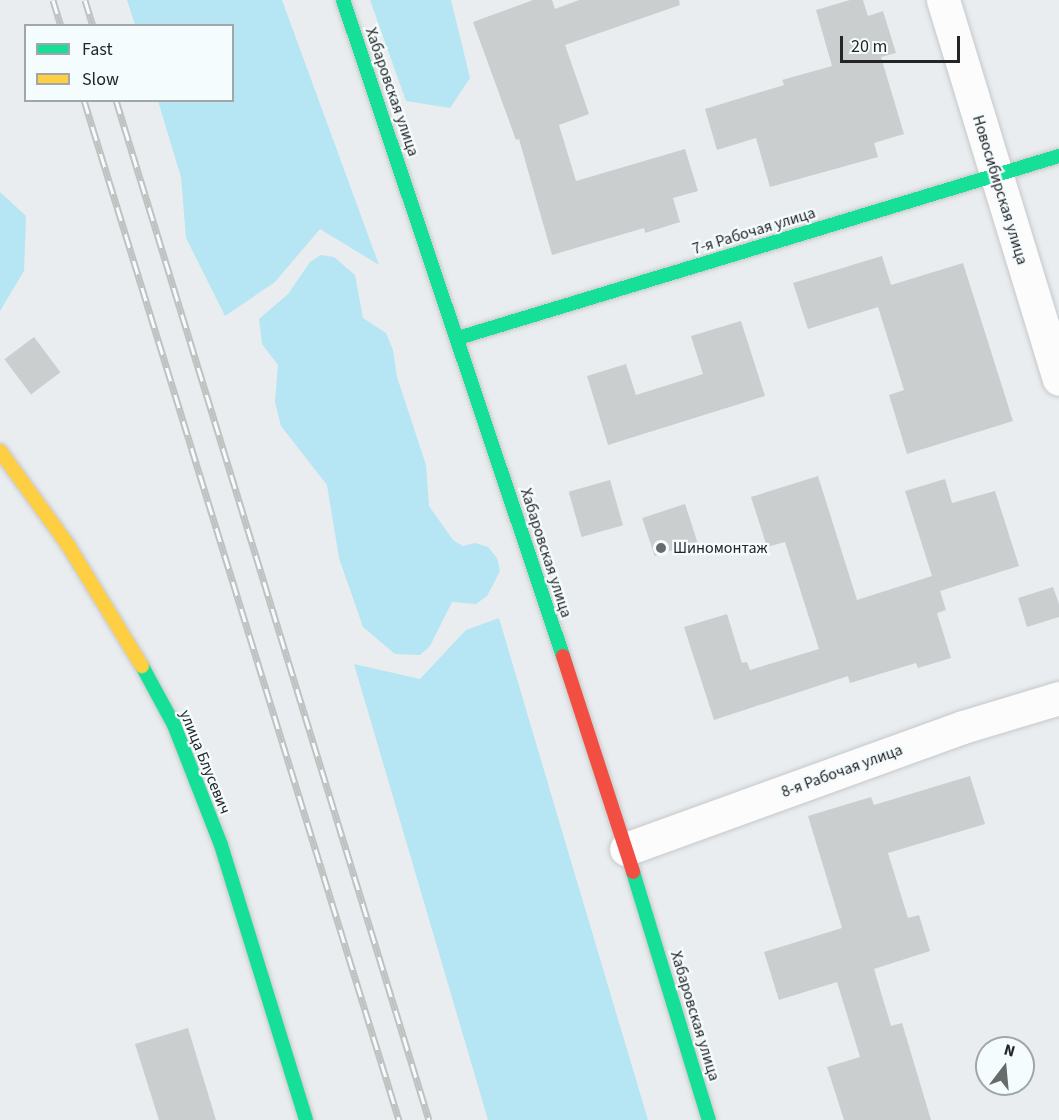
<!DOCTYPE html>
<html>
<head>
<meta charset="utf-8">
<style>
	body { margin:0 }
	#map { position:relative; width:1059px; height:1120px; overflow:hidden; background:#e9edef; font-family:"Source Sans 3",sans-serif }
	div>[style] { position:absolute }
	.green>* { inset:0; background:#b6e5f3 }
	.building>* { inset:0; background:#cacecf; transform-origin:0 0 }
	.roads { filter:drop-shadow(0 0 2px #c6c8ca) drop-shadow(0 0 2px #c6c8ca) }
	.street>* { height:33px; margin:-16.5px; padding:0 16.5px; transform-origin:16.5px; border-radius:16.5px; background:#fcfcfd }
	.fast>* { height:14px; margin:-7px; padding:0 7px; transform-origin:7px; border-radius:7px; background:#16e098 }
	.slow>* { height:14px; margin:-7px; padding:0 7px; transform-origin:7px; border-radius:7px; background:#ffcf43 }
	.jam>* { height:14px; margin:-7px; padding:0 7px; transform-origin:7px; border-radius:7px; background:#f24e42 }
	.rail>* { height:7px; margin-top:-3.5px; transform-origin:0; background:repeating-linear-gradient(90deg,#f5fcfe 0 14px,#c0c2c2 0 28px); box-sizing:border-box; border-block:2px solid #c0c2c2 }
	.dots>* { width:16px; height:16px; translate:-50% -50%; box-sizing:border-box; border:3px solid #f5fcfe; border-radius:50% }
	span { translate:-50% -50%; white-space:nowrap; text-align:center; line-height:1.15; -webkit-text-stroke:4.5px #f5fcfe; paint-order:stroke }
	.street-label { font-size:16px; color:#232526 }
	.poi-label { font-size:16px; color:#232526 }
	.left { translate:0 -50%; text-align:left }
	.legend { position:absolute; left:24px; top:24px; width:210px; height:78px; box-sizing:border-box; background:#f5fcfe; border:2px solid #a1a6a8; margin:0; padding:8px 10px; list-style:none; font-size:18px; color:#232526 }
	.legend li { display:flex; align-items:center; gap:12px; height:30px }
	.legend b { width:30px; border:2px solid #a1a6a8 }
	.north { position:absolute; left:975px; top:1036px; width:60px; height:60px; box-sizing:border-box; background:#f5fcfe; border:2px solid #a1a6a8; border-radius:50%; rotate:16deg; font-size:16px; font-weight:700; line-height:24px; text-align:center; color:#232526 }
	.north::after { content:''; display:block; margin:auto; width:21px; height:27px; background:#686b6c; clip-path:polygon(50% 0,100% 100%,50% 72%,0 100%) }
	.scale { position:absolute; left:840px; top:36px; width:120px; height:27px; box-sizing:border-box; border:3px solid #232526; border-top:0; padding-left:8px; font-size:18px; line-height:21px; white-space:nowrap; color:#232526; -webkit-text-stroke:4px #f5fcfe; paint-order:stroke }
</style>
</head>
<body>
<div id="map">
	<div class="green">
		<div style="clip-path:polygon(127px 0,282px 0,379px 265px,320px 229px,275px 282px,225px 316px,186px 238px,181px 177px,158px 101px,232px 100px,232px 26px,135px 25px)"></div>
		<div style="clip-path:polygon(370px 0,451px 0,470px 78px,450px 108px,406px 101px)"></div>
		<div style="clip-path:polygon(0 192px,26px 216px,24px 271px,0 311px)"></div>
		<div style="clip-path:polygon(321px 255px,334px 257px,355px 275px,363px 318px,386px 333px,393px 350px,397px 377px,426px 465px,429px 506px,453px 540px,463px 546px,475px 543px,488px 547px,497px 558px,500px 571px,487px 596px,476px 604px,452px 602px,430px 646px,420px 655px,395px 654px,363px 627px,339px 558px,327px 485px,281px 426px,275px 402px,278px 365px,262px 344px,259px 319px,288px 294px,310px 262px)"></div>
		<div style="clip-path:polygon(499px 618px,559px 821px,648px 1120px,488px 1120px,354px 664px,420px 679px,466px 630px)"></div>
	</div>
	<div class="building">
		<div style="clip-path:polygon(533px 0,552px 0,555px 9px,579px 0,679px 0,680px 5px,565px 45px,589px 114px,559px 125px,576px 181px,685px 149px,698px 191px,673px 198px,680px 222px,645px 233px,644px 228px,552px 255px,519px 139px,516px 140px,473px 22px)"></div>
		<div style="clip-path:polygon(850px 0,863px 0,868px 16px,883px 11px,896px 53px,881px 57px,904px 134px,874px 143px,878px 157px,770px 187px,756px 138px,717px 150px,705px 109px,784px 85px,782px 80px,832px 66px,816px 10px)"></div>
		<div style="clip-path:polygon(882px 256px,891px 285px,963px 263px,1013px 421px,907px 454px,889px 395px,904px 390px,878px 307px,808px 329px,793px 283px)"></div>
		<div style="clip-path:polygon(741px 321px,765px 396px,608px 445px,587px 376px,626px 364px,636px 395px,703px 374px,691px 336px)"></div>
		<div style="left:34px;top:337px;width:44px;height:37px;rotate:53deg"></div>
		<div style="clip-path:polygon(818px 476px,857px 600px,932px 576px,905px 491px,945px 479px,952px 503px,995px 491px,1019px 566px,940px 591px,946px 610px,937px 613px,951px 658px,918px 668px,916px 663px,850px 683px,848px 676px,714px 720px,684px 627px,727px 614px,742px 663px,747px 662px,750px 670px,819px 649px,785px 542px,767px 547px,751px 497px)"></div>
		<div style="left:610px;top:480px;width:47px;height:43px;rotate:74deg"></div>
		<div style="left:685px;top:504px;width:40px;height:45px;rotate:72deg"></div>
		<div style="clip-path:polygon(1053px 587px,1059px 604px,1059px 617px,1027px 627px,1018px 598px)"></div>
		<div style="clip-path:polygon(970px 776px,985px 824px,888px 853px,908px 918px,919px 915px,930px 951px,874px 969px,891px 1026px,902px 1023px,931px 1120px,844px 1120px,827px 1067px,860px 1057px,837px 982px,779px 1000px,764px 952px,842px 928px,808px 816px,871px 797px,874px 805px)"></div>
		<div style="clip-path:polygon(188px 1028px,216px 1120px,159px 1120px,135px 1044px)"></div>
	</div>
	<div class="roads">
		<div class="street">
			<div style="left:943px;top:0;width:396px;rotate:73deg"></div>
			<div style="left:626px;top:849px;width:358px;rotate:-19.9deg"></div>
			<div style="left:963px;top:727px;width:100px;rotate:-16.8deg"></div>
		</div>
		<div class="fast">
			<div style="left:343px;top:0;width:692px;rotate:71.46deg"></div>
			<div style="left:458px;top:338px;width:628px;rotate:-16.85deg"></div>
			<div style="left:142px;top:666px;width:67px;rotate:61.5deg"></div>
			<div style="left:174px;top:725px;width:129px;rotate:68.6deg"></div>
			<div style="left:221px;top:845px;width:288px;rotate:72.8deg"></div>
			<div style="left:633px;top:872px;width:259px;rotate:73deg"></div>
		</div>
		<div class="slow">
			<div style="left:0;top:451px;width:116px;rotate:54.1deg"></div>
			<div style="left:68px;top:545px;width:142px;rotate:58.6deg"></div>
		</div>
		<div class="jam">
			<div style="left:563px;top:656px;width:227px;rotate:72deg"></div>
		</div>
	</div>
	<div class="rail">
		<div style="left:53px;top:0;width:27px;rotate:73deg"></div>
		<div style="left:85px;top:0;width:27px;rotate:73deg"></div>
		<div style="left:84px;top:100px;width:1068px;rotate:72.84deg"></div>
		<div style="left:116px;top:100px;width:1067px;rotate:72.94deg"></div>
	</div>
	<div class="dots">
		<div style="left:661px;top:548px;background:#686b6c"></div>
	</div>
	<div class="street-label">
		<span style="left:392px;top:92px;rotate:71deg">Хабаровская улица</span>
		<span style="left:1000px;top:190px;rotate:73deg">Новосибирская улица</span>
		<span style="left:754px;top:231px;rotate:-17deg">7-я Рабочая улица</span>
		<span style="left:546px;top:553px;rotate:72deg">Хабаровская улица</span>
		<span style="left:205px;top:762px;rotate:68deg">улица Блусевич</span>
		<span style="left:842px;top:771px;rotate:-20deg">8-я Рабочая улица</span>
		<span style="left:695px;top:1016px;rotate:73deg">Хабаровская улица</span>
	</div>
	<div class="poi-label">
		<span class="left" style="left:673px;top:548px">Шиномонтаж</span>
	</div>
	<ul class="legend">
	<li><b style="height:8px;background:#16e098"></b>Fast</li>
	<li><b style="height:8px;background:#ffcf43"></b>Slow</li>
	</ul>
	<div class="north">N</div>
	<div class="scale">20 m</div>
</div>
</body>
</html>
